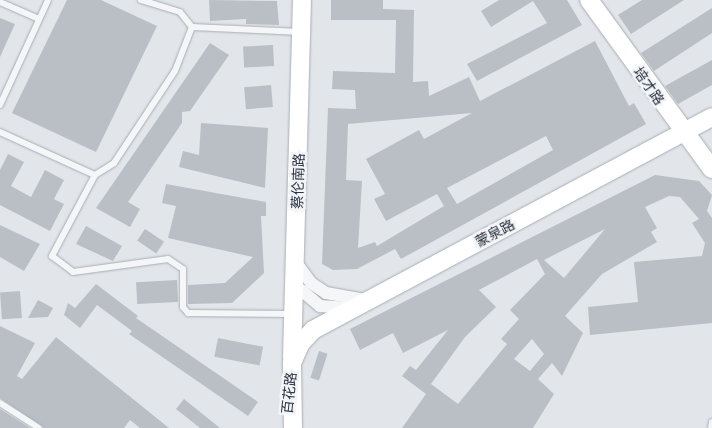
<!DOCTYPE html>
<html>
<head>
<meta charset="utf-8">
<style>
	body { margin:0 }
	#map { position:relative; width:712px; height:428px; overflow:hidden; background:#e2e6ea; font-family:Montserrat,"Noto Sans SC",sans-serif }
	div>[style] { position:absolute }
	.building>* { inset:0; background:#babfc6; transform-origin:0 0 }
	.roads { filter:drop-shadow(0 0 1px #a8adb4) drop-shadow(0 0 1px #a8adb4) }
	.lane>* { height:6px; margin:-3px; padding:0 3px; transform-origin:3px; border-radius:3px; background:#f5f6f8 }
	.street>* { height:12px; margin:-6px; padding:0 6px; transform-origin:6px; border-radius:6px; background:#f5f6f8 }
	.secondary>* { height:18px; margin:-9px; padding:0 9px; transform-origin:9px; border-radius:9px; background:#fff }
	span { translate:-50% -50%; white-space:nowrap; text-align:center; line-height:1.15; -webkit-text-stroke:5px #f2f4f7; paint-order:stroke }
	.street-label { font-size:14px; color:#2c3441 }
</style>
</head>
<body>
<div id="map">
	<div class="building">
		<div style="clip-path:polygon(67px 0,101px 0,157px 26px,96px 152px,12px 113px)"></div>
		<div style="clip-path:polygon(209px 0,277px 1px,279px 25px,246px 24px,246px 19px,210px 21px)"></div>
		<div style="clip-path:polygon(evenodd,331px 0,383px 0,383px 9px,414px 10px,413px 82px,428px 81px,429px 96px,469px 77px,480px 101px,595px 41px,629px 106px,634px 103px,646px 124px,401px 259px,395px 249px,357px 269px,333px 270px,322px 264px,328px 108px,356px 109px,355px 90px,332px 89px,333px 71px,395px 73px,396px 20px,331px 20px,331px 0,472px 113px,424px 139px,419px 130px,366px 159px,385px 194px,374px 199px,386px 221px,437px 194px,444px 206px,377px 246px,375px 242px,358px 248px,362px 181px,346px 180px,348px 124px,472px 113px,331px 0,546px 136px,553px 150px,457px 204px,447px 188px,546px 136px)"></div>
		<div style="clip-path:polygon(499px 0,567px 0,582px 25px,477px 81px,467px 64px,547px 23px,533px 1px,491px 27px,481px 11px)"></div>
		<div style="clip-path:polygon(642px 0,684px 0,631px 34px,618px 15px)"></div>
		<div style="clip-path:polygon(712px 8px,712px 33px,654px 71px,641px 53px)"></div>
		<div style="clip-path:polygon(0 18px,15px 24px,0 57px)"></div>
		<div style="clip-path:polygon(210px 43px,229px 55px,190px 111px,182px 112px,182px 123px,128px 202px,140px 209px,130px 227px,96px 208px)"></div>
		<div style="left:273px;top:45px;width:21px;height:30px;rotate:87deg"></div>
		<div style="clip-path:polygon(712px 60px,712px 85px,678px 104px,665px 86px)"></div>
		<div style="left:271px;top:85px;width:22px;height:27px;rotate:85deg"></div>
		<div style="clip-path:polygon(201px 123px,268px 128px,265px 188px,179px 167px,183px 151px,199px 155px)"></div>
		<div style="clip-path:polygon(8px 154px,24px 162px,11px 186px,31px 197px,45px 170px,64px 180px,54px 199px,64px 204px,50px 231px,0 205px,0 170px)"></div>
		<div style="clip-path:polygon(evenodd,655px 175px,699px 181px,712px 195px,707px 211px,712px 218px,712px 323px,590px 335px,588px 307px,638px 302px,634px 262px,702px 256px,705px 243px,692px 223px,699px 219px,680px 197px,669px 196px,645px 207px,657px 228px,651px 232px,657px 242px,602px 274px,565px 316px,583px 333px,562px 376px,552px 363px,538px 379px,554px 394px,533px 428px,402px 428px,426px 394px,402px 376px,410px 366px,416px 370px,448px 330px,403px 353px,393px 333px,360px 350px,350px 329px,655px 175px,605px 229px,564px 278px,544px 260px,605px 229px,655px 175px,537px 259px,545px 274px,510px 310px,519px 319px,501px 339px,507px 344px,458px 404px,431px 384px,465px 337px,496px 307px,479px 290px,537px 259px,655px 175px,532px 339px,544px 354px,530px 371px,514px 359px,532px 339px)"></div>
		<div style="clip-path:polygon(166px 184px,266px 202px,266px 216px,261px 216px,264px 273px,232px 303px,188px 304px,188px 285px,225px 283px,253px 257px,168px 238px,176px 206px,162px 203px)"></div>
		<div style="clip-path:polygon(0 225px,40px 244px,24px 271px,0 257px)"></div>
		<div style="clip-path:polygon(86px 226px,122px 246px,113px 261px,76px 244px)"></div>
		<div style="left:145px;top:229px;width:23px;height:14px;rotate:34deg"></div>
		<div style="left:177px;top:280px;width:22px;height:41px;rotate:87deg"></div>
		<div style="clip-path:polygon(96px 284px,138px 316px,136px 318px,258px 402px,248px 416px,129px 334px,132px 331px,97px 305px,80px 328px,64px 315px,68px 303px,75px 308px)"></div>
		<div style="left:20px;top:291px;width:27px;height:20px;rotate:86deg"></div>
		<div style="clip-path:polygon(38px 300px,53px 308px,48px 317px,28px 318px)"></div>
		<div style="clip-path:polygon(0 326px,35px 343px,17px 376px,22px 379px,56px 337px,169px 428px,140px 428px,130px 420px,124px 428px,44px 428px,0 398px)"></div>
		<div style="left:218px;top:338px;width:46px;height:19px;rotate:11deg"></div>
		<div style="left:319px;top:351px;width:9px;height:28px;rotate:18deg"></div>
		<div style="clip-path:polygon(184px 399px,220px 428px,200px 428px,176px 409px)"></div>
		<div style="clip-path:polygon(0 409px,30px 428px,0 428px)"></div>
	</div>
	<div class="roads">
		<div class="lane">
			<div style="left:0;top:2px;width:40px;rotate:23.4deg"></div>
			<div style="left:192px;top:27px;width:109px;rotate:2.6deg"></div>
			<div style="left:0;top:105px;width:115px;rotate:-65.4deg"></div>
			<div style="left:0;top:132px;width:104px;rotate:24.4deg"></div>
			<div style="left:95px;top:175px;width:92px;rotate:118deg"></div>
			<div style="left:52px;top:256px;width:26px;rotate:37deg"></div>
			<div style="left:73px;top:272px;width:96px;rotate:-7.8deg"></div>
			<div style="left:168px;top:259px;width:18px;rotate:34deg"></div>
			<div style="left:183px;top:269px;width:38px;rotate:90deg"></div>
			<div style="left:183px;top:307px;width:8px;rotate:50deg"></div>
			<div style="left:188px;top:313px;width:104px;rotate:0.6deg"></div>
			<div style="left:95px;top:175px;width:22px;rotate:-32deg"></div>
			<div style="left:114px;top:163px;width:110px;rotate:-56.5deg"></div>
			<div style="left:175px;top:71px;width:47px;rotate:-68.9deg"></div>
			<div style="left:192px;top:27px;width:19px;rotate:-129deg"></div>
			<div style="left:180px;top:12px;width:41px;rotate:-162.9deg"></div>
			<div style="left:0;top:403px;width:46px;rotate:32.7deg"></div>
			<div style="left:711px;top:428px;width:6px;rotate:-81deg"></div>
		</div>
		<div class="street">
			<div style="left:295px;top:261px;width:27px;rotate:54deg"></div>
			<div style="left:311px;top:283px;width:18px;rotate:34deg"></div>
			<div style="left:326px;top:293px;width:41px;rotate:9.9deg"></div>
			<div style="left:295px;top:285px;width:33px;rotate:40deg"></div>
			<div style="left:320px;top:306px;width:29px;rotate:4deg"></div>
		</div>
		<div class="secondary">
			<div style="left:589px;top:0;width:209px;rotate:54deg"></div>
			<div style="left:292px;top:357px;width:357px;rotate:-88.4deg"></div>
			<div style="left:293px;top:428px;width:65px;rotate:-90.9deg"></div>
			<div style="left:292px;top:363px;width:22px;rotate:-66deg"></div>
			<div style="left:301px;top:343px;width:18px;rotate:-47deg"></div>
			<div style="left:313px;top:330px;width:452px;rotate:-28.1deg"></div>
		</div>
	</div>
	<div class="street-label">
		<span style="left:649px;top:86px;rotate:55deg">培才路</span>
		<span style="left:298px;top:181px;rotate:-88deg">蔡伦南路</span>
		<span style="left:495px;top:233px;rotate:-28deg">蒙泉路</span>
		<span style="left:289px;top:393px;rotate:-84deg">百花路</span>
	</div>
</div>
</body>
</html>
